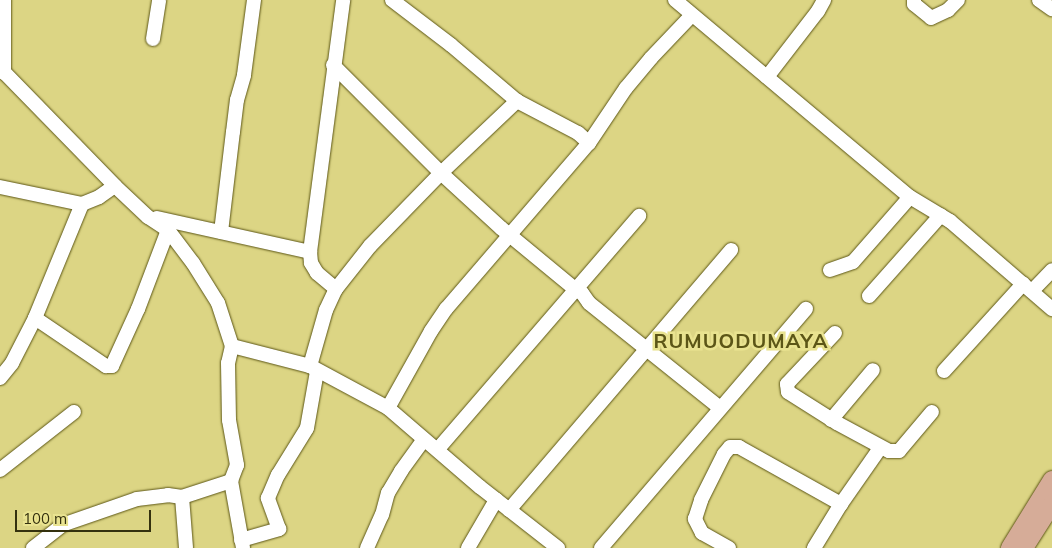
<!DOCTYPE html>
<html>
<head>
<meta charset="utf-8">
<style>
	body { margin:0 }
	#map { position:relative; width:1052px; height:548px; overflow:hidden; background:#dcd584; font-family:Mulish,sans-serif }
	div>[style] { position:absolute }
	.roads { filter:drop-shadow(0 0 1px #5c5616) drop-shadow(0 0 1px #5c5616) }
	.minor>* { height:14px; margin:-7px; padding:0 7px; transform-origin:7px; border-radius:7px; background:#fff }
	.major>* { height:18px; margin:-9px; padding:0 9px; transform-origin:9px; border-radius:9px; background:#d6ac98 }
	span { translate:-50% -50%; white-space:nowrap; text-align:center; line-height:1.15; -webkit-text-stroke:5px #e9e390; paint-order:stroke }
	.district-label { font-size:20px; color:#5c5617; font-weight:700; letter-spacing:1px }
	.scale { position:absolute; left:15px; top:510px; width:136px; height:22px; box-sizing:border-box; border:2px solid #34310e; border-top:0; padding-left:6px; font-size:15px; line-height:18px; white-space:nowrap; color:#34310e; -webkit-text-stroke:4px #e9e390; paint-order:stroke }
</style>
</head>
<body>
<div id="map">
	<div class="roads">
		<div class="minor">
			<div style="left:392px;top:0;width:74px;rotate:37.3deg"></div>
			<div style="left:451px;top:45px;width:87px;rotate:40.3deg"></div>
			<div style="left:517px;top:101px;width:69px;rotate:27.7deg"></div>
			<div style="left:578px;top:133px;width:15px;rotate:42deg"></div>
			<div style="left:675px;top:0;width:307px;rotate:40deg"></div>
			<div style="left:910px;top:197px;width:47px;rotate:31deg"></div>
			<div style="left:950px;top:221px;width:135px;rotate:40.8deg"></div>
			<div style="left:914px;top:0;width:4px;rotate:90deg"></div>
			<div style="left:914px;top:4px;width:22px;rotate:39deg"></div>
			<div style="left:931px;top:18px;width:19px;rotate:-25deg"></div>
			<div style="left:948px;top:10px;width:14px;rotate:-45deg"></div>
			<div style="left:1039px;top:0;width:16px;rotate:35deg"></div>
			<div style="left:153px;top:39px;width:39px;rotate:-81deg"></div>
			<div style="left:333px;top:65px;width:153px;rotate:45deg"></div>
			<div style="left:441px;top:173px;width:81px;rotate:42.5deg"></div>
			<div style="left:501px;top:228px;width:96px;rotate:39.5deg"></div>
			<div style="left:575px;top:289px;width:8px;rotate:30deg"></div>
			<div style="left:582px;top:293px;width:12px;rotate:55deg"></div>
			<div style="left:589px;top:303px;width:168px;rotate:38.7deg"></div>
			<div style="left:0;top:68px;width:165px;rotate:45.7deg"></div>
			<div style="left:115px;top:186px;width:45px;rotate:43.2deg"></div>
			<div style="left:148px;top:217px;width:24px;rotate:33deg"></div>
			<div style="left:168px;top:230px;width:41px;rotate:52.9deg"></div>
			<div style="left:193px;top:263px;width:47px;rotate:58deg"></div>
			<div style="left:218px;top:303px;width:45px;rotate:72deg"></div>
			<div style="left:232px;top:346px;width:17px;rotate:103deg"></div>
			<div style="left:228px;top:363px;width:57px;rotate:89deg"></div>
			<div style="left:229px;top:420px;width:46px;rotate:79.9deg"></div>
			<div style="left:237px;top:465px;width:17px;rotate:111deg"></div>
			<div style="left:231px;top:481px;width:68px;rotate:79.8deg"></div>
			<div style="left:4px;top:73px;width:73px;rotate:-90deg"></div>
			<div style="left:767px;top:77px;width:83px;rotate:-52.3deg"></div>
			<div style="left:818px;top:11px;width:13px;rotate:-61deg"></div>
			<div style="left:0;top:187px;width:84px;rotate:11.7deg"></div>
			<div style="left:82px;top:204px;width:18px;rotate:-22deg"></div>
			<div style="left:99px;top:197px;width:19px;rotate:-35deg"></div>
			<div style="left:157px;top:218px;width:157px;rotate:12.5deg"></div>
			<div style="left:221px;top:232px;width:101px;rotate:-83.2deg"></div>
			<div style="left:233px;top:132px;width:32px;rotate:-83deg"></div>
			<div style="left:237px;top:100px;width:26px;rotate:-74deg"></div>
			<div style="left:244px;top:75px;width:76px;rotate:-82.4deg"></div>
			<div style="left:830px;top:270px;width:24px;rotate:-19deg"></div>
			<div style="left:853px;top:262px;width:86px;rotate:-48.8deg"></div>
			<div style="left:336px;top:289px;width:25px;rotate:-140deg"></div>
			<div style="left:317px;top:273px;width:12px;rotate:-121deg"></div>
			<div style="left:311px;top:263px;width:11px;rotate:-95deg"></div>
			<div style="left:310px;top:252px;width:254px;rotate:-82.5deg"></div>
			<div style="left:1032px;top:291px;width:29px;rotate:-46deg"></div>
			<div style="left:869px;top:296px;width:108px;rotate:-48.4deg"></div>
			<div style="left:35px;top:318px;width:86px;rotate:34.1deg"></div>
			<div style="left:106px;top:366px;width:6px"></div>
			<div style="left:112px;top:366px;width:63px;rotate:-65.5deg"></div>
			<div style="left:138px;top:309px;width:85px;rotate:-69.2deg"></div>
			<div style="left:835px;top:333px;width:70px;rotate:133.3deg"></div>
			<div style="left:787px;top:384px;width:8px;rotate:83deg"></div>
			<div style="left:788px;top:392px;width:58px;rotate:32.3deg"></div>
			<div style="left:837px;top:423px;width:59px;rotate:28.3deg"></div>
			<div style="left:889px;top:451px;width:10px"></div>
			<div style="left:899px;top:451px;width:51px;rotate:-49.8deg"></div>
			<div style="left:232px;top:346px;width:81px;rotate:14.4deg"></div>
			<div style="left:310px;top:366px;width:89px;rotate:28.3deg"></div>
			<div style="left:388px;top:408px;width:121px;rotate:40.7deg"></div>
			<div style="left:480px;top:487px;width:99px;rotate:38deg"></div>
			<div style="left:310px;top:366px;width:58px;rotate:-74.1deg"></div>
			<div style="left:326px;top:310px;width:23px;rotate:-65deg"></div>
			<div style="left:336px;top:289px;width:55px;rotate:-51.7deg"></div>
			<div style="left:370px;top:246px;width:102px;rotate:-45.8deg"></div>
			<div style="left:441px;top:173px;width:105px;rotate:-43.5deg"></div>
			<div style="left:944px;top:371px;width:118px;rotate:-47.8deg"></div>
			<div style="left:0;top:378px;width:19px;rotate:-51deg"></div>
			<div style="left:12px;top:363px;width:51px;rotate:-62.9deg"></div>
			<div style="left:35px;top:318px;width:123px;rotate:-67.6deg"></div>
			<div style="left:388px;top:408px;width:88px;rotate:-60.8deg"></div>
			<div style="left:431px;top:331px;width:27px;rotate:-56deg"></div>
			<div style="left:446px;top:309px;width:219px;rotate:-49.3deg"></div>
			<div style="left:589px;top:143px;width:66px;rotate:-56.1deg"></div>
			<div style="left:626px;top:88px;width:39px;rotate:-50deg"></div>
			<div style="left:651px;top:58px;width:59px;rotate:-46.4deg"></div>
			<div style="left:831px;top:420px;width:65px;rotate:-50deg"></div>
			<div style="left:438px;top:449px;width:308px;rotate:-49.2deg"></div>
			<div style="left:0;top:470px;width:94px;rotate:-38.1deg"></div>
			<div style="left:182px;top:497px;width:51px;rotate:85.5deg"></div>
			<div style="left:509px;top:510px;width:342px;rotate:-49.5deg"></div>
			<div style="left:241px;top:540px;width:40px;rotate:-16deg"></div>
			<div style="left:279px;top:529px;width:33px;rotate:-110deg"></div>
			<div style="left:268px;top:498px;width:25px;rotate:-67deg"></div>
			<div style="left:278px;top:475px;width:55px;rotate:-58.3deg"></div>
			<div style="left:307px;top:428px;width:58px;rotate:-80deg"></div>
			<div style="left:33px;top:548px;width:37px;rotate:-38deg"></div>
			<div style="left:62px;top:525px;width:79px;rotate:-19.1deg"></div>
			<div style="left:137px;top:499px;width:31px;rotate:-7deg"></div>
			<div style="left:168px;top:495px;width:14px;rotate:8deg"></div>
			<div style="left:182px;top:497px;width:52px;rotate:-18.1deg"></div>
			<div style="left:367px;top:548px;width:36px;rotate:-66deg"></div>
			<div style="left:382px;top:515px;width:23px;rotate:-75deg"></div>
			<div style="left:388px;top:493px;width:26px;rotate:-59deg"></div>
			<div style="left:401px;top:471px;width:39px;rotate:-54deg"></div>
			<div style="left:468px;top:548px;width:56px;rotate:-59.7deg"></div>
			<div style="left:601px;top:548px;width:315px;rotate:-49.4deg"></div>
			<div style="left:729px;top:548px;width:31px;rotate:-151deg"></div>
			<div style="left:702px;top:533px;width:16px;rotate:-117deg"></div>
			<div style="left:695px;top:519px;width:20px;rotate:-72deg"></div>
			<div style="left:701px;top:500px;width:51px;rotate:-63.4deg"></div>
			<div style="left:724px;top:454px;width:9px;rotate:-49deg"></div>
			<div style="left:730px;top:447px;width:9px"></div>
			<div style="left:739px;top:447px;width:117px;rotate:29.2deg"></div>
			<div style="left:814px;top:548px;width:52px;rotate:-58.5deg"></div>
			<div style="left:841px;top:504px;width:68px;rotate:-55.1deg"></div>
		</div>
		<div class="major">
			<div style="left:1010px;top:548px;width:80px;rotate:-58.3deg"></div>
			<div style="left:1024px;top:548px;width:52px;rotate:-57.5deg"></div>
		</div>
	</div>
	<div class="district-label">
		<span style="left:741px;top:340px">RUMUODUMAYA</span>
	</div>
	<div class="scale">100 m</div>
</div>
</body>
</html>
